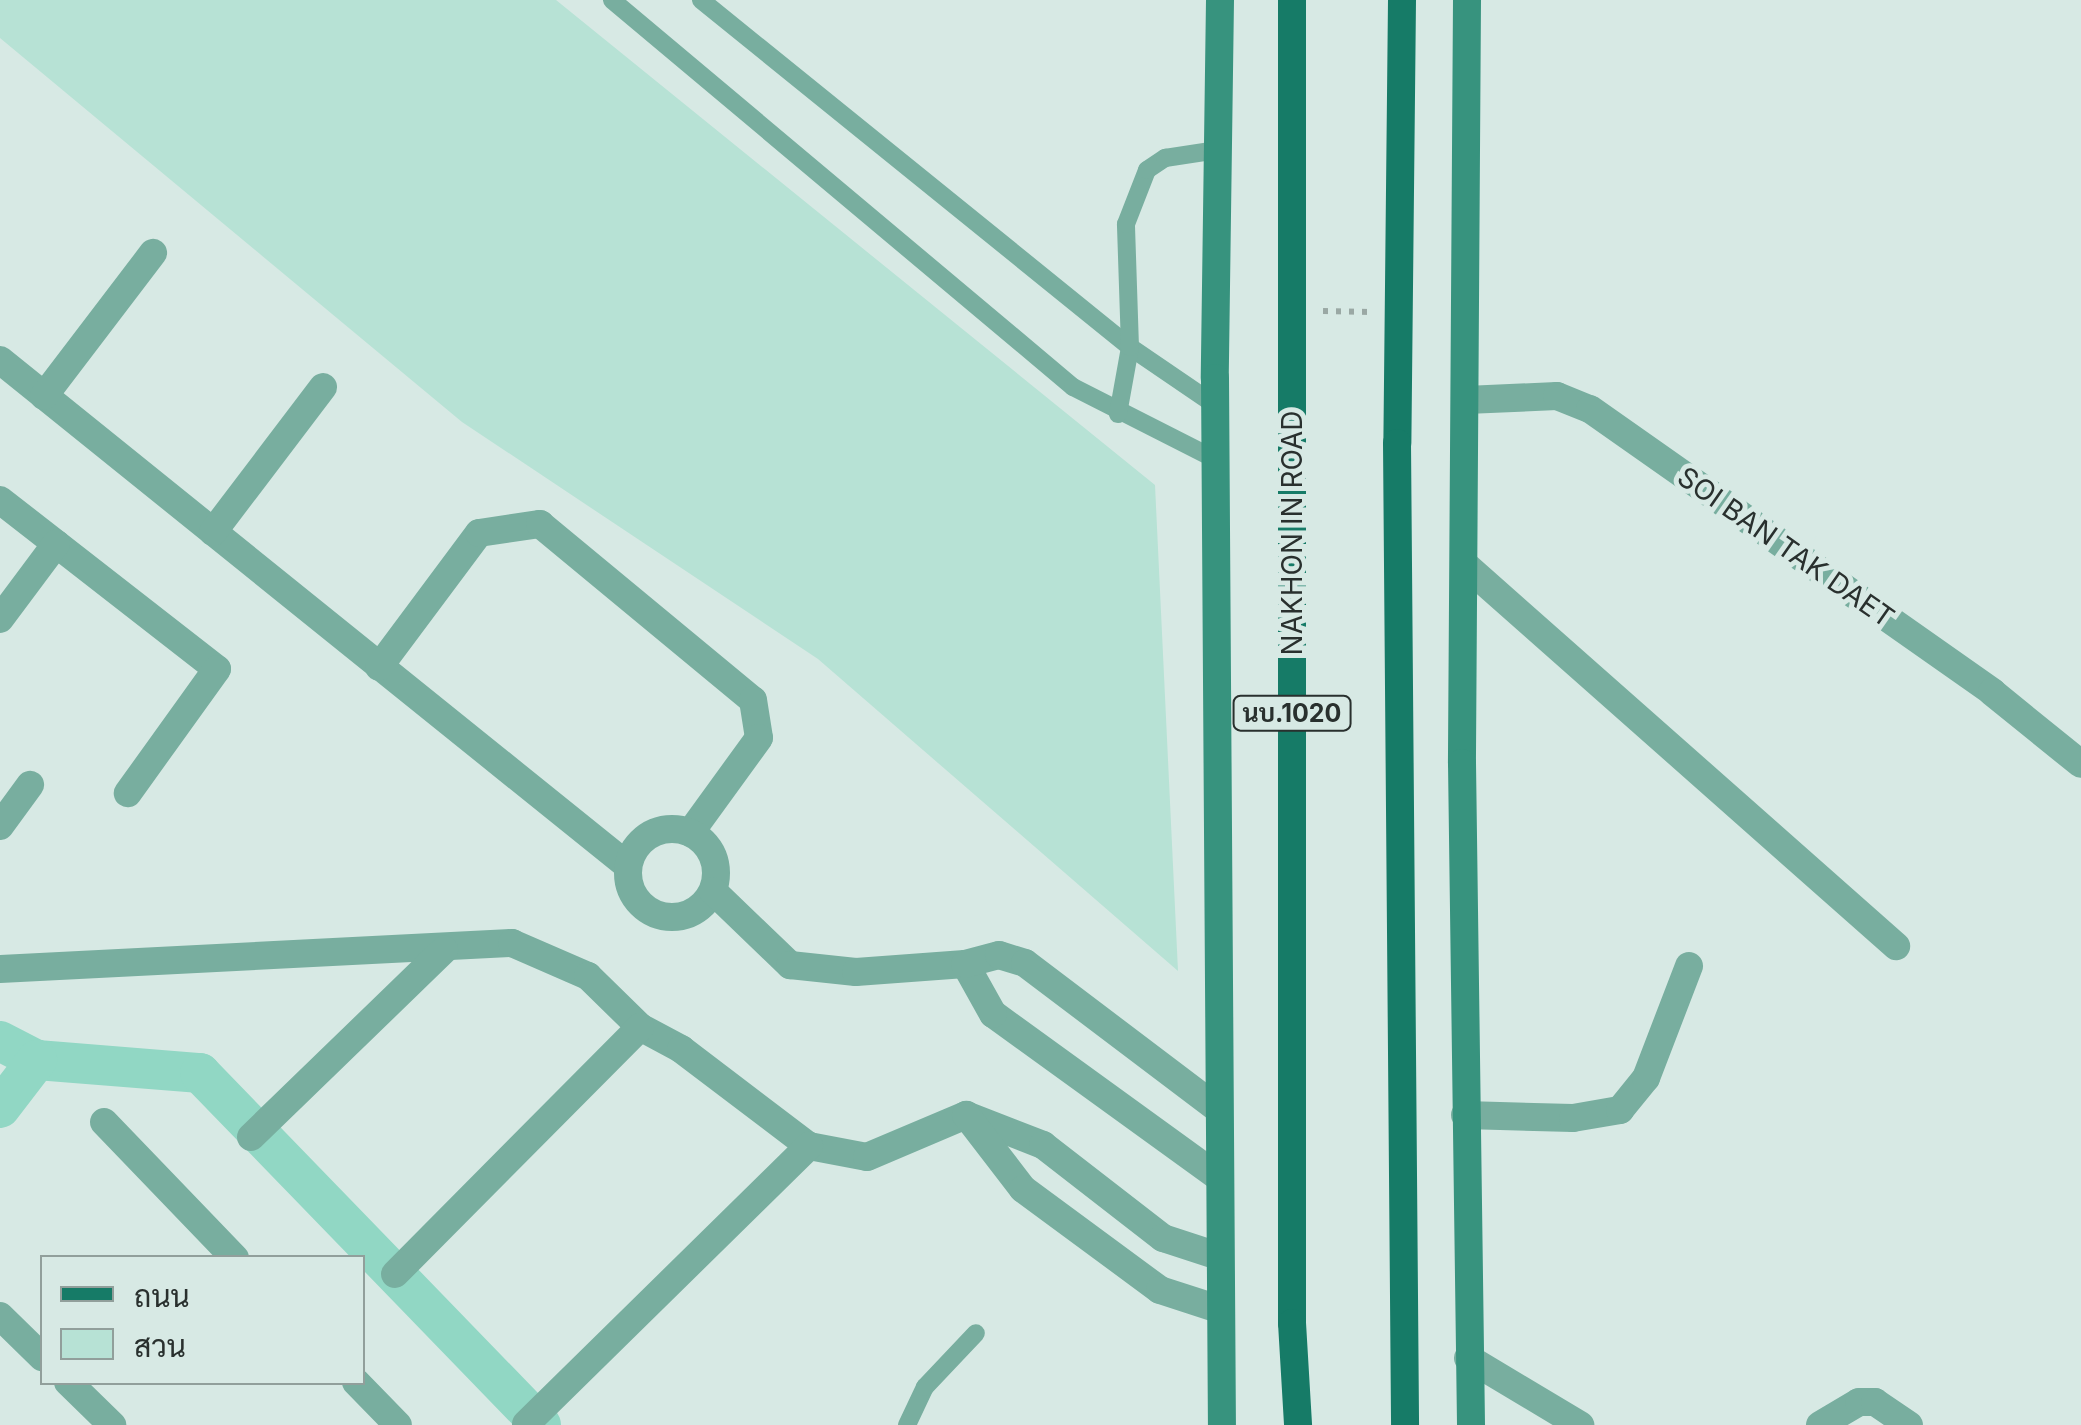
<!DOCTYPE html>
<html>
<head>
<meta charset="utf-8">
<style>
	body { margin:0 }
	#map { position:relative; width:2081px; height:1425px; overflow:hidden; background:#d7e9e4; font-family:Inter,Sarabun,sans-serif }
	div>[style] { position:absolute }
	.green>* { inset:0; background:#b7e2d5 }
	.canal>* { height:40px; margin:-20px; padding:0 20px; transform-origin:20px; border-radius:20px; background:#91d7c4 }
	.path>* { height:6px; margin-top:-3px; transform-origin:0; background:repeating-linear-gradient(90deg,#9aa8a4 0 5px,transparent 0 13px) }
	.service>* { height:18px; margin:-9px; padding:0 9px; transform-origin:9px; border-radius:9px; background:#78ae9f }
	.minor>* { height:28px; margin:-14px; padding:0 14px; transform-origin:14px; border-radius:14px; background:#78ae9f }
	.minor>.ring { margin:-14px; padding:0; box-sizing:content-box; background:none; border:28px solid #78ae9f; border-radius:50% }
	.secondary>* { height:28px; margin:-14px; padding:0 14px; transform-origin:14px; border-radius:14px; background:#37937e }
	.primary>* { height:28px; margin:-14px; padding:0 14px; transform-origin:14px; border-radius:14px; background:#167b67 }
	span { translate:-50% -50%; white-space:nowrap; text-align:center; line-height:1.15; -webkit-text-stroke:10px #d7e9e4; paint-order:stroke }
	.shield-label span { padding:2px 8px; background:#d7e9e4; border:2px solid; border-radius:8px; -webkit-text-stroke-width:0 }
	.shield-label { font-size:25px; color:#29302e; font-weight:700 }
	.street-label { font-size:28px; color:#29302e }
	.legend { position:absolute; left:40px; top:1255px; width:325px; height:130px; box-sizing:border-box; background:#d7e9e4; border:2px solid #919f9b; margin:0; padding:12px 18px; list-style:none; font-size:30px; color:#29302e }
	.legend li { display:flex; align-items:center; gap:20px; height:50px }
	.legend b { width:50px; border:2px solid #919f9b }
</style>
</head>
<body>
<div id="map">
	<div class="green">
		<div style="clip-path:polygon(0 0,556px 0,1155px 485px,1178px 971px,818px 659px,462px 422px,0 38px)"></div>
	</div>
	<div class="canal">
		<div style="left:0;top:1041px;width:42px;rotate:27.2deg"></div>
		<div style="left:37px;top:1060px;width:164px;rotate:4.6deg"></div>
		<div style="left:200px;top:1073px;width:490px;rotate:45.9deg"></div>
		<div style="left:0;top:1108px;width:61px;rotate:-52.4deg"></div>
	</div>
	<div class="path">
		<div style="left:1323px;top:311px;width:48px;rotate:1.2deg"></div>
	</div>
	<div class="service">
		<div style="left:612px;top:0;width:602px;rotate:40.01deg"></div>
		<div style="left:1073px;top:387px;width:159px;rotate:26.9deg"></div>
		<div style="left:701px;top:0;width:552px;rotate:38.97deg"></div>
		<div style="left:1130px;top:347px;width:103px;rotate:34.3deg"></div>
		<div style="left:1118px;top:414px;width:68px;rotate:-79.8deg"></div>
		<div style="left:1130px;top:347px;width:123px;rotate:-91.9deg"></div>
		<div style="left:1126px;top:224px;width:58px;rotate:-68.7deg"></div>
		<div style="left:1147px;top:170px;width:22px;rotate:-34deg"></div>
		<div style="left:1165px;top:158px;width:53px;rotate:-8.7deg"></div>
		<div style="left:907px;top:1425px;width:42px;rotate:-64.7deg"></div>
		<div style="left:925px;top:1387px;width:74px;rotate:-46.6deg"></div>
	</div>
	<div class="minor">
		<div style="left:0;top:360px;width:806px;rotate:38.86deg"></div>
		<div style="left:44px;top:396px;width:180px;rotate:-52.7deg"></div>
		<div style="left:1466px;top:400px;width:91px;rotate:-2.5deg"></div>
		<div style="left:1557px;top:396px;width:35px;rotate:22deg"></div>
		<div style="left:1590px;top:409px;width:492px;rotate:35.1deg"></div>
		<div style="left:1992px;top:692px;width:114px;rotate:39deg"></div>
		<div style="left:0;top:500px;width:275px;rotate:37.9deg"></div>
		<div style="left:217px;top:669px;width:153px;rotate:125.7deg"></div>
		<div style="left:213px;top:532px;width:182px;rotate:-52.8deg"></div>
		<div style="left:1464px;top:564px;width:577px;rotate:41.49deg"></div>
		<div style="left:0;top:619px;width:94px;rotate:-53.3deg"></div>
		<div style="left:379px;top:667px;width:167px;rotate:-53.3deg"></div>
		<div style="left:479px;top:533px;width:62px;rotate:-8.4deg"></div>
		<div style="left:540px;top:524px;width:276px;rotate:39.6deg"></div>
		<div style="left:753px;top:700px;width:38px;rotate:81deg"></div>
		<div style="left:759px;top:738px;width:117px;rotate:126deg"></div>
		<div style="left:0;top:826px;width:51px;rotate:-53.8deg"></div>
		<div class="ring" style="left:628px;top:829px;width:60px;height:60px"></div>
		<div style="left:713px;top:891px;width:107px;rotate:43.9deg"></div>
		<div style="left:790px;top:965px;width:66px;rotate:6.1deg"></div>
		<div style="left:856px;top:972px;width:109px;rotate:-4.2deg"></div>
		<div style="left:0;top:969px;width:513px;rotate:-2.91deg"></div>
		<div style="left:512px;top:943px;width:83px;rotate:23.5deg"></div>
		<div style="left:588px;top:976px;width:73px;rotate:44.4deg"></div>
		<div style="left:640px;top:1027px;width:47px;rotate:28.2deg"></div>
		<div style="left:681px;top:1049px;width:161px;rotate:37.2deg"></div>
		<div style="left:809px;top:1146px;width:59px;rotate:10.7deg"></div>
		<div style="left:867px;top:1157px;width:108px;rotate:-23deg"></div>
		<div style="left:966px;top:1115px;width:83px;rotate:21.3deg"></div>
		<div style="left:1043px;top:1145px;width:152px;rotate:37.8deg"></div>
		<div style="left:1163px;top:1238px;width:58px;rotate:18.1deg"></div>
		<div style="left:966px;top:1115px;width:93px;rotate:52.4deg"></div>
		<div style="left:1023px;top:1189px;width:170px;rotate:36.4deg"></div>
		<div style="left:1160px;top:1290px;width:62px;rotate:17.9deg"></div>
		<div style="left:1465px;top:1115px;width:108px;rotate:1.6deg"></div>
		<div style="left:1573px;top:1118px;width:48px;rotate:-9.7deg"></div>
		<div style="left:1620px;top:1110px;width:41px;rotate:-50.9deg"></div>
		<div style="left:1646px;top:1078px;width:120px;rotate:-69deg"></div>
		<div style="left:104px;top:1122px;width:189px;rotate:46.1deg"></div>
		<div style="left:251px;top:1137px;width:269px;rotate:-44.1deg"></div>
		<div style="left:1217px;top:1176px;width:276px;rotate:-144.1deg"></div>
		<div style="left:993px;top:1014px;width:57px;rotate:-119.2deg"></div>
		<div style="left:965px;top:964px;width:35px;rotate:-15deg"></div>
		<div style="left:999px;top:955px;width:27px;rotate:17deg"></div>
		<div style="left:1025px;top:963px;width:241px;rotate:37.1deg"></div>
		<div style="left:395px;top:1274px;width:348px;rotate:-45.2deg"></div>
		<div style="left:0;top:1316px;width:59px;rotate:44.3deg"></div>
		<div style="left:1468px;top:1358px;width:131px;rotate:30.9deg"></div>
		<div style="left:68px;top:1382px;width:62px;rotate:44.3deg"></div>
		<div style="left:356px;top:1382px;width:60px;rotate:45.7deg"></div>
		<div style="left:526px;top:1424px;width:397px;rotate:-44.5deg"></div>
		<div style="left:1820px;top:1425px;width:45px;rotate:-30.5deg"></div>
		<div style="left:1859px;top:1402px;width:16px"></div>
		<div style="left:1875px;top:1402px;width:41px;rotate:34.1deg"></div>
	</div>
	<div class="secondary">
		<div style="left:1220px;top:0;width:378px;rotate:90.8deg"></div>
		<div style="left:1215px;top:378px;width:1047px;rotate:89.62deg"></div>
		<div style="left:1467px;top:0;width:763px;rotate:90.38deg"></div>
		<div style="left:1462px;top:763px;width:662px;rotate:89.22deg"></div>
	</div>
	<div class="primary">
		<div style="left:1292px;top:0;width:1323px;rotate:90deg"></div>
		<div style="left:1292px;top:1323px;width:102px;rotate:86.6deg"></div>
		<div style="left:1402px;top:0;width:443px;rotate:90.6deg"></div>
		<div style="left:1397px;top:443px;width:982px;rotate:89.53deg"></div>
	</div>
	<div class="shield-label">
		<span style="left:1292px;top:713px">นบ.1020</span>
	</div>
	<div class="street-label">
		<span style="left:1292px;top:533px;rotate:-90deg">NAKHON IN ROAD</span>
		<span style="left:1786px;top:547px;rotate:35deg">SOI BAN TAK DAET</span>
	</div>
	<ul class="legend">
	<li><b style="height:12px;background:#167b67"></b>ถนน</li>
	<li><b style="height:28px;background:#b7e2d5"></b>สวน</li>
	</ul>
</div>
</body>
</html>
